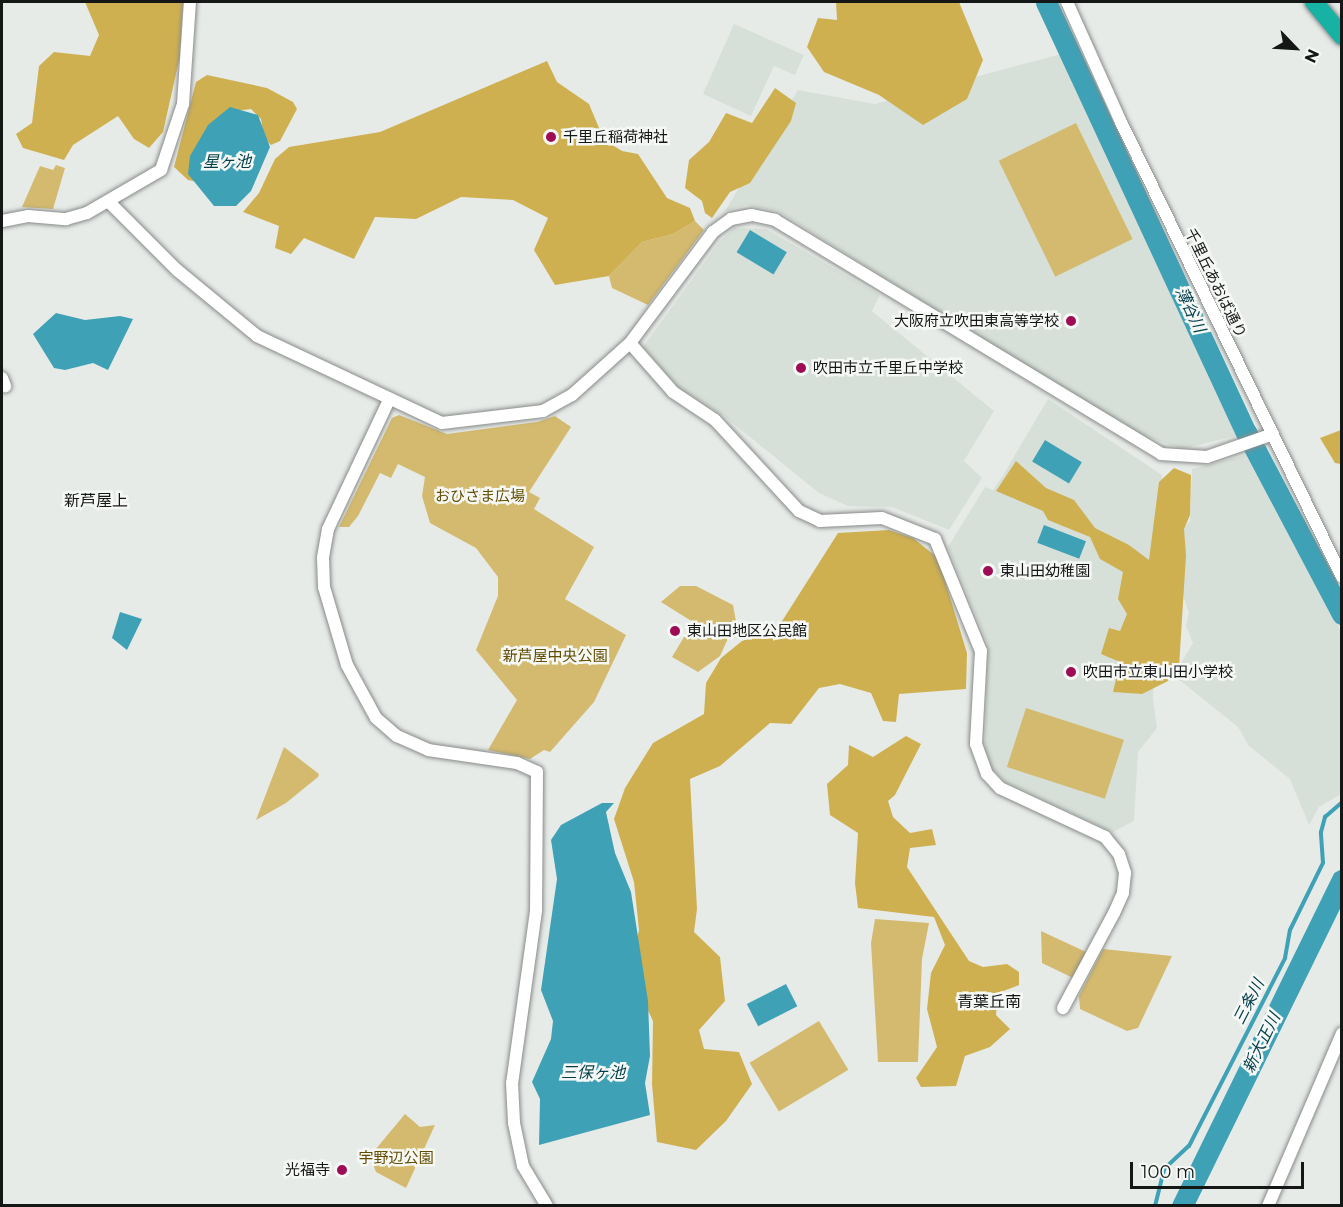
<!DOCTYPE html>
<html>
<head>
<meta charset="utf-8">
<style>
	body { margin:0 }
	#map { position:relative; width:1343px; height:1207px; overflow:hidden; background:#e7ebe8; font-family:Montserrat,"Noto Sans JP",sans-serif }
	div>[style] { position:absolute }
	.built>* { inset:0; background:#d6e0d8 }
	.green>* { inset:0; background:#d4ba6e; transform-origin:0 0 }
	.forest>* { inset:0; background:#cfb051 }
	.water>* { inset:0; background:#3fa1b6; transform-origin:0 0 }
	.stream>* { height:4px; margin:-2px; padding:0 2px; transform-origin:2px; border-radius:2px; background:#3fa1b6 }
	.river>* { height:21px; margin:-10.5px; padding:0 10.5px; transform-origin:10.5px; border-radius:10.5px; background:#3fa1b6 }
	.roads { filter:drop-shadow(0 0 2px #888b89) drop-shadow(0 0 2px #888b89) }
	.minor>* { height:12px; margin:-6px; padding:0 6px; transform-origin:6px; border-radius:6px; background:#fff }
	.highway>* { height:18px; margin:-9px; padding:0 9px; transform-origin:9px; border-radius:9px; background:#17b2a3 }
	.dots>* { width:16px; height:16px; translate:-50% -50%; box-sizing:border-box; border:3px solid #f5f8f5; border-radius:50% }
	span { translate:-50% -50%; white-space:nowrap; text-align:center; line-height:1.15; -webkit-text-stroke:5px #f5f8f5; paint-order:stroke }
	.poi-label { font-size:15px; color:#151616 }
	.left { translate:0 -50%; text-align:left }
	.right { translate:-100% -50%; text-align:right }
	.street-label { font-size:15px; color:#151616 }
	.park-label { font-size:15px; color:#624d00 }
	.water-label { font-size:16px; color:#003e4a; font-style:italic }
	.neighbourhood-label { font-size:16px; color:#151616 }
	.frame { position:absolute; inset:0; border:3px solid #151616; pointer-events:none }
	.north { position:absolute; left:1265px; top:18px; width:60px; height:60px; -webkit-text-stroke:4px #f5f8f5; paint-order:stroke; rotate:115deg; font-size:16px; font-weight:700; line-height:24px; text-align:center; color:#151616 }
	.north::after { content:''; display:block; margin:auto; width:21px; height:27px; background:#151616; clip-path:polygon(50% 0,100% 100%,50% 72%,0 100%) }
	.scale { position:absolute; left:1130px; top:1162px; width:174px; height:27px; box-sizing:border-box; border:3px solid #151616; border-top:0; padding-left:8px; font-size:18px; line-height:21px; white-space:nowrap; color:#151616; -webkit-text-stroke:4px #f5f8f5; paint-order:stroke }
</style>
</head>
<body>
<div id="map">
	<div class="built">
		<div style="clip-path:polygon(734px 24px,804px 55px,795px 75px,774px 66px,751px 116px,703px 94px)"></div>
		<div style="clip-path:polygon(1061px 54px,1243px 434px,1182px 449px,1129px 430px,778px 211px,746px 205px,725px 211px,798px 90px,875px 104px)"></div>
		<div style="clip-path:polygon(734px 228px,766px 229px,880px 295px,872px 311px,994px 411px,964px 461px,982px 478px,949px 530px,892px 507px,848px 506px,819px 493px,724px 416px,679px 388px,643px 347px,720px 241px)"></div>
		<div style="clip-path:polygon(1048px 399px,1162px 475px,1153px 699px,1157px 728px,1138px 752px,1134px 821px,1113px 832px,1005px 782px,991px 767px,985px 753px,988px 645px,948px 547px,985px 487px,993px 490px,1002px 477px)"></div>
		<div style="clip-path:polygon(1253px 453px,1341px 632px,1341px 794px,1319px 807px,1309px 825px,1290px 779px,1249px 746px,1238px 727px,1177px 678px,1176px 671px,1193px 643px,1186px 626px,1189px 613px,1177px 577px,1177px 530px,1190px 522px,1192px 469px)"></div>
	</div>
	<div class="green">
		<div style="left:1076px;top:123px;width:129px;height:86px;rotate:64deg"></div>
		<div style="clip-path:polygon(56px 165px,65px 168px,53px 209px,22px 207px,40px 166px,53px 170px)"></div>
		<div style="clip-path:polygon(695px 221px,704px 230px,648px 305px,612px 288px,609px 276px,642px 242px,673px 234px)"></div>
		<div style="clip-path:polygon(399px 415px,447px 434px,537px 422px,555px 416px,571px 427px,529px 492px,540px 498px,534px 509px,594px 547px,565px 599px,626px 635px,594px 702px,550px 752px,544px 750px,530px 759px,488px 750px,517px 700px,476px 650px,498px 596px,498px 577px,476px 548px,430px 523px,422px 496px,425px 477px,398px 464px,391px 478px,380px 473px,358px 516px,349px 527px,339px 527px,392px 418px)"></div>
		<div style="clip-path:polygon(680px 586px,696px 586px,733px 605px,736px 621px,720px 656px,698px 672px,672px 657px,693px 622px,661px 602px)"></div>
		<div style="left:1026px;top:708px;width:103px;height:62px;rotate:18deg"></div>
		<div style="clip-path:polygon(284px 747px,319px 774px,318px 777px,286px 803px,256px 820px)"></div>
		<div style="clip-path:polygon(875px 919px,929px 923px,922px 959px,918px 1062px,878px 1062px,871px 943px)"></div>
		<div style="clip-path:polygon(1041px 931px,1086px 952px,1073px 978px,1042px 963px)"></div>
		<div style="clip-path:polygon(1103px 949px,1172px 956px,1138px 1028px,1127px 1031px,1080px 1009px,1079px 996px)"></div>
		<div style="left:819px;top:1021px;width:57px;height:81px;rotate:59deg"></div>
		<div style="clip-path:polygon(405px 1114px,420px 1127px,435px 1125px,406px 1188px,376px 1172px,370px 1156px)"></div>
	</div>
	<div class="forest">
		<div style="clip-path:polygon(85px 2px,183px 2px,180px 56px,163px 132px,149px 148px,134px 139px,118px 116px,73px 145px,64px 160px,23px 148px,16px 134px,32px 123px,39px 66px,54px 52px,90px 56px,99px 35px)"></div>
		<div style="clip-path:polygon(836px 2px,959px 2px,983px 60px,967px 99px,923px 125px,879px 95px,824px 72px,807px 47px,818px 18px,837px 20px)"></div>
		<div style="clip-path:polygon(547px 61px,557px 82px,589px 104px,604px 140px,622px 151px,638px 154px,667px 198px,690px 208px,695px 221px,673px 234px,642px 242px,609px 276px,555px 285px,534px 250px,548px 218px,513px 200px,461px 197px,416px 219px,375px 217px,354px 259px,304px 238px,291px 254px,275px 248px,279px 226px,243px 212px,259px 193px,275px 159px,289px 147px,380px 132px)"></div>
		<div style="clip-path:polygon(207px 75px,267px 88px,293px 102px,297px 109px,280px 141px,271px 145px,264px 138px,261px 119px,251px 109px,235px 111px,198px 182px,188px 180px,174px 167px,196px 82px)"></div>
		<div style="clip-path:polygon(775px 88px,796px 103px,791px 121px,750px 183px,730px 192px,712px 218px,705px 213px,702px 201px,685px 188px,689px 160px,709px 142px,726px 113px,752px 123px)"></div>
		<div style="clip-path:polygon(1341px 430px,1341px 464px,1335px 463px,1320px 438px)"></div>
		<div style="clip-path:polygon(1016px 461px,1046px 488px,1074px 500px,1095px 528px,1129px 545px,1149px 560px,1159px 482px,1174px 468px,1191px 475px,1190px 515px,1184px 529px,1186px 555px,1179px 667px,1174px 678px,1142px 694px,1113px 692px,1120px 662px,1101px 654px,1109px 628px,1120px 631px,1127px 614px,1118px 599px,1123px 572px,1100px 559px,1090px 537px,1048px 520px,1043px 511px,996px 491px)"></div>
		<div style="clip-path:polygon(889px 530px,913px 538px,938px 558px,967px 653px,966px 689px,899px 694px,896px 722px,883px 721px,871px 693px,840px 684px,819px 688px,791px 724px,770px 723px,720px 766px,690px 779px,697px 909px,694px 932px,720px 957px,725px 1001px,699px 1030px,704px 1049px,739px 1052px,752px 1084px,726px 1121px,696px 1150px,657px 1142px,652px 1084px,653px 1021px,630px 973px,639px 930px,634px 882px,614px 819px,625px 788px,653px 743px,704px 714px,706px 683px,721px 658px,742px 641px,777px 629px,838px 533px)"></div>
		<div style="clip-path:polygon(906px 736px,921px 744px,895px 795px,888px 801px,893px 817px,910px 833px,932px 829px,936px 845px,910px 848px,907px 867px,969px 961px,983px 967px,1007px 964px,1019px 972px,1019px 985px,998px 993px,996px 1015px,1010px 1029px,990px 1047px,965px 1056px,956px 1086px,921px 1087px,916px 1078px,937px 1047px,927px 1009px,931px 973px,945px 945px,934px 917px,858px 908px,855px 883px,858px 833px,830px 815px,827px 784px,848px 765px,849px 745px,873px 757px)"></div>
	</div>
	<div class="water">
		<div style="clip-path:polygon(230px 107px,258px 115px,270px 147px,251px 191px,236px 206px,214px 206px,188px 174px,190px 156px,208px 125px)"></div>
		<div style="left:750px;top:230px;width:43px;height:26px;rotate:31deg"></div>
		<div style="clip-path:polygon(56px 313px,85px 320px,120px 316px,133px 319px,108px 370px,93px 363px,65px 370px,54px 368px,33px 334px)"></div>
		<div style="left:1045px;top:440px;width:43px;height:25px;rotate:31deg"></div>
		<div style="left:1044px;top:525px;width:45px;height:19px;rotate:21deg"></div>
		<div style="clip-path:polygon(120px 612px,142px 619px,127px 650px,112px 638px)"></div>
		<div style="clip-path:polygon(602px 803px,614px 803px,606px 812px,615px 853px,631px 892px,648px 1001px,650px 1056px,645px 1083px,650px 1115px,539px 1145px,540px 1099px,532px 1082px,551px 1039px,553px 1021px,541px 990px,557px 879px,551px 840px,561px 825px)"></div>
		<div style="left:786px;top:984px;width:25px;height:44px;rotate:63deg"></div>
	</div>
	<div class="stream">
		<div style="left:1155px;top:1206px;width:38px;rotate:-76deg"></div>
		<div style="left:1164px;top:1169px;width:34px;rotate:-43deg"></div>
		<div style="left:1189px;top:1146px;width:211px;rotate:-62.9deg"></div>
		<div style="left:1285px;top:958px;width:28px;rotate:-80deg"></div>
		<div style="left:1290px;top:930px;width:75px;rotate:-63.8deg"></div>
		<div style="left:1323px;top:863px;width:31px;rotate:-94deg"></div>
		<div style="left:1321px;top:832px;width:16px;rotate:-75deg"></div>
		<div style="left:1325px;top:817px;width:23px;rotate:-41deg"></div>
	</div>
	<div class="river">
		<div style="left:1046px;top:2px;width:474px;rotate:65.1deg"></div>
		<div style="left:1246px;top:432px;width:206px;rotate:62.2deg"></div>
		<div style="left:1182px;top:1206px;width:363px;rotate:-63.9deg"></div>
	</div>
	<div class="roads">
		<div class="minor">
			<div style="left:1067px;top:2px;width:129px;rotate:65.8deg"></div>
			<div style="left:1120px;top:120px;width:508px;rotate:64.09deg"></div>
			<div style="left:110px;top:203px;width:95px;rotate:45deg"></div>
			<div style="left:177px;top:270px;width:104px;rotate:39.5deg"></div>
			<div style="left:257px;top:336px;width:204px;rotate:25.2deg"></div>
			<div style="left:442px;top:423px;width:102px;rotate:-6.8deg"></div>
			<div style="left:543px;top:411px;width:33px;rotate:-29deg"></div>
			<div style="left:572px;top:395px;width:78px;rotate:-41.9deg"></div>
			<div style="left:630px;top:343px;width:139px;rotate:-53.2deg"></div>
			<div style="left:713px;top:232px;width:22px;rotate:-36deg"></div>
			<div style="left:731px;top:219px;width:21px;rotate:-11deg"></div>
			<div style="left:752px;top:215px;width:24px;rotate:12deg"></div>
			<div style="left:775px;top:220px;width:451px;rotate:31.2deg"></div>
			<div style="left:1161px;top:454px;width:46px;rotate:3.7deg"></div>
			<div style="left:1207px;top:457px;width:70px;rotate:-19.2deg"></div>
			<div style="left:2px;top:221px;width:26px;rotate:-11deg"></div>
			<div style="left:28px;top:216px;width:38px;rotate:5deg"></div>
			<div style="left:66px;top:219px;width:22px;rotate:-16deg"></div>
			<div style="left:87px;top:213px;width:86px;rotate:-30.2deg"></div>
			<div style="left:161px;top:170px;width:70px;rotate:-71.6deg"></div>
			<div style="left:183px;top:104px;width:102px;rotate:-86.1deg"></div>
			<div style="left:630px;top:343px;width:65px;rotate:48.7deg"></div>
			<div style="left:673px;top:392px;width:50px;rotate:33.7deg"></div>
			<div style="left:715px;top:420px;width:124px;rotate:47.3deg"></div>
			<div style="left:799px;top:511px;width:23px;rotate:25deg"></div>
			<div style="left:820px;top:521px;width:62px;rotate:-2.8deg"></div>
			<div style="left:882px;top:518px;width:57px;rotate:21.6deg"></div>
			<div style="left:935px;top:539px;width:121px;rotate:67.7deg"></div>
			<div style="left:981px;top:651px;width:93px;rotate:93.1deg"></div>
			<div style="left:976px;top:744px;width:32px;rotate:70deg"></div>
			<div style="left:987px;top:774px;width:19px;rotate:47deg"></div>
			<div style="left:1000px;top:788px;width:116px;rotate:25deg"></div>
			<div style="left:1105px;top:837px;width:22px;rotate:51deg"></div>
			<div style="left:1119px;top:854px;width:20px;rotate:72deg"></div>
			<div style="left:1125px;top:873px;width:20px;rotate:96deg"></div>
			<div style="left:1123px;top:893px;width:22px;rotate:114deg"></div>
			<div style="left:1114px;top:913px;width:108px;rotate:118.2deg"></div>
			<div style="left:2px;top:378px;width:9px;rotate:69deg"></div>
			<div style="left:389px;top:400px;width:143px;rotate:115.3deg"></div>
			<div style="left:328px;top:529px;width:29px;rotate:100deg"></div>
			<div style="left:323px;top:558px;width:29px;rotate:88deg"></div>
			<div style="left:324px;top:587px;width:81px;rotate:73.6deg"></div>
			<div style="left:347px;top:665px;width:60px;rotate:61.3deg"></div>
			<div style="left:376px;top:718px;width:28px;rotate:41deg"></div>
			<div style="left:397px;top:736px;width:34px;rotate:24deg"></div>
			<div style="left:428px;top:750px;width:90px;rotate:8.3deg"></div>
			<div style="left:517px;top:763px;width:22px;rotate:24deg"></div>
			<div style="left:537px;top:772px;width:139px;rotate:90.4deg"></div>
			<div style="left:536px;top:911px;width:174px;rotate:97.9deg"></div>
			<div style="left:512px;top:1083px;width:40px;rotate:87.1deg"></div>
			<div style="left:514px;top:1123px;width:44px;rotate:78.2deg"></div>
			<div style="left:523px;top:1166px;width:47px;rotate:59deg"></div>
			<div style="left:1268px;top:1206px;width:188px;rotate:-66.8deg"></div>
		</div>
		<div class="highway">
			<div style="left:1314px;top:2px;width:44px;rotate:50.5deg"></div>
		</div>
	</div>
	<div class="dots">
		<div style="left:551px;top:137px;background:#9e0c56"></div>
		<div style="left:1071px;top:321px;background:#9e0c56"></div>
		<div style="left:801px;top:368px;background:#9e0c56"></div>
		<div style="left:988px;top:571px;background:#9e0c56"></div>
		<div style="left:675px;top:631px;background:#9e0c56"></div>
		<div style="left:1071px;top:672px;background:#9e0c56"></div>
		<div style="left:342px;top:1170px;background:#9e0c56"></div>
	</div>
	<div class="poi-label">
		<span class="left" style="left:563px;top:137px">千里丘稲荷神社</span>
		<span class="right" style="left:1059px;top:321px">大阪府立吹田東高等学校</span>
		<span class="left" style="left:813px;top:368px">吹田市立千里丘中学校</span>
		<span class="left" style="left:1000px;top:571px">東山田幼稚園</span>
		<span class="left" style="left:687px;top:631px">東山田地区公民館</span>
		<span class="left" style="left:1083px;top:672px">吹田市立東山田小学校</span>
		<span class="right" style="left:330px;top:1170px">光福寺</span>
	</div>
	<div class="street-label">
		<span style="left:1216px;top:283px;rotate:64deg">千里丘あおば通り</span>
	</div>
	<div class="park-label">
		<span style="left:480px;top:496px">おひさま広場</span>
		<span style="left:555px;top:656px">新芦屋中央公園</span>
		<span style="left:396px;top:1158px">宇野辺公園</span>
	</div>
	<div class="water-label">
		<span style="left:227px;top:162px">星ヶ池</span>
		<span style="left:1190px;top:310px;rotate:65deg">薄谷川</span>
		<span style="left:1249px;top:1002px;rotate:-63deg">三条川</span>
		<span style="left:1262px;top:1043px;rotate:-64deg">新大正川</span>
		<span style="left:593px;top:1073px">三保ヶ池</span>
	</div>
	<div class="neighbourhood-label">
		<span style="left:96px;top:501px">新芦屋上</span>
		<span style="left:989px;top:1002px">青葉丘南</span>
	</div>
	<div class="frame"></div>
	<div class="north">N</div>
	<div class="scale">100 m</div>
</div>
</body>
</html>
